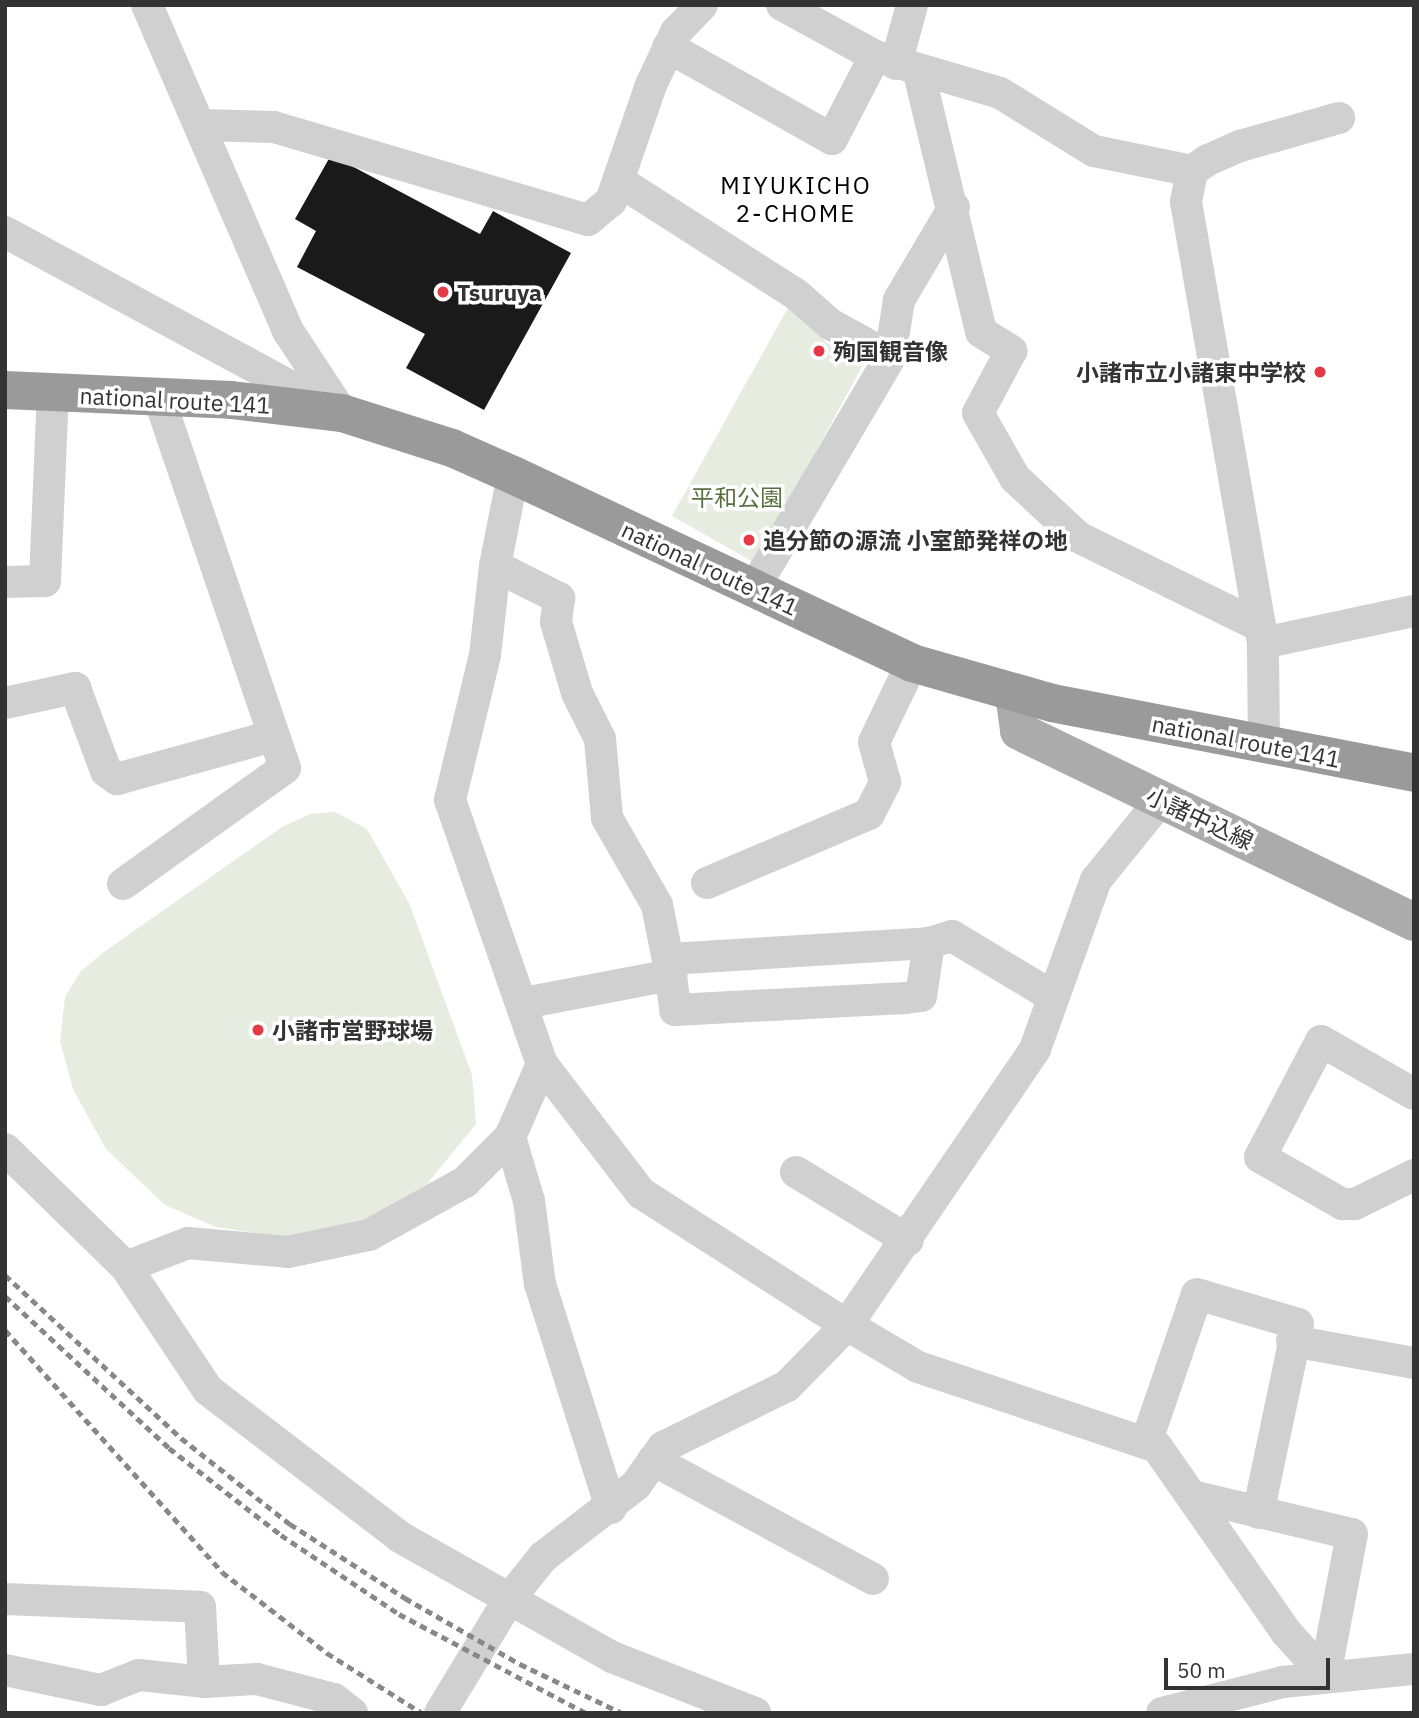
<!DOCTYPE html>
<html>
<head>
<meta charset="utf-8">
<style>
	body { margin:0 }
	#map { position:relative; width:1419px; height:1718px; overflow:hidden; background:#fff; font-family:"IBM Plex Sans","Noto Sans JP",sans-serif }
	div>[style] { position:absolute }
	.green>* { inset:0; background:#e6ecdf }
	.building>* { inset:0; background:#1a1a1a }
	.minor>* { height:32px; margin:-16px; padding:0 16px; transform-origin:16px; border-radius:16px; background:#d0d0d0 }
	.major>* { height:38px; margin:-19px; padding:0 19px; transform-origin:19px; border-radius:19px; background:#ababab }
	.highway>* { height:38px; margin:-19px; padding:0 19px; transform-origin:19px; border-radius:19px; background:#9a9a9a }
	.rail>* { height:5px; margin-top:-2.5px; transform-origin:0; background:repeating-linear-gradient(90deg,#888 0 7px,transparent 0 12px) }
	.dots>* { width:19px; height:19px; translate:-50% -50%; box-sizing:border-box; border:4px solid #fff; border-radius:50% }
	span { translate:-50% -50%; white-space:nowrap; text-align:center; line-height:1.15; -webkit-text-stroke:7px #fff; paint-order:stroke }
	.poi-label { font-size:23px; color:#333; font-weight:700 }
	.left { translate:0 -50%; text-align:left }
	.right { translate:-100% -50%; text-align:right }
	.street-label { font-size:23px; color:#333 }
	.park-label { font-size:23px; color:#56703f }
	.neighbourhood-label { font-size:24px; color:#000; letter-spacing:2px }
	.frame { position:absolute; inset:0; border:7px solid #333; pointer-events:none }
	.scale { position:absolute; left:1164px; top:1658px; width:166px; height:32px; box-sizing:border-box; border:4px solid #333; border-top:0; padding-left:9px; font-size:21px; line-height:24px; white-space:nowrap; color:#333; -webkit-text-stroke:5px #fff; paint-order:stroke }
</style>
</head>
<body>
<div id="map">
	<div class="green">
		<div style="clip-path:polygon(789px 306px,827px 343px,864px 363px,755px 563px,672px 516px)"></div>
		<div style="clip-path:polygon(335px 812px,367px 829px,409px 903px,472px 1075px,476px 1124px,427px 1184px,374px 1217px,346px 1228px,284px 1237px,216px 1227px,165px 1205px,106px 1149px,73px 1089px,60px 1041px,65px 997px,81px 971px,104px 952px,282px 827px,310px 814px)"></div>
	</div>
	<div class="building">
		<div style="clip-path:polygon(331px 155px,480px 234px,493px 211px,571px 253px,484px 410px,406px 368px,425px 334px,297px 267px,316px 231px,295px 219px)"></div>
	</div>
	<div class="minor">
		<div style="left:147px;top:5px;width:355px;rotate:66.6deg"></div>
		<div style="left:288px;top:331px;width:98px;rotate:56.6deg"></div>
		<div style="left:782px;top:5px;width:106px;rotate:28.7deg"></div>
		<div style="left:875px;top:56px;width:130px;rotate:16.5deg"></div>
		<div style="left:1000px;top:93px;width:110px;rotate:31.7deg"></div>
		<div style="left:1094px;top:151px;width:100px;rotate:11.5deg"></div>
		<div style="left:668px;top:47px;width:188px;rotate:29.3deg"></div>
		<div style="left:832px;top:139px;width:93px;rotate:-62.6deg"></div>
		<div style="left:896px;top:64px;width:61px;rotate:-74.8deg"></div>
		<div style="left:919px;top:73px;width:266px;rotate:76.5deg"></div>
		<div style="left:981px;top:332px;width:36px;rotate:32deg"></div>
		<div style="left:1011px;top:351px;width:70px;rotate:118deg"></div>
		<div style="left:978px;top:413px;width:75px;rotate:60.4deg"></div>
		<div style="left:1015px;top:478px;width:86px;rotate:43.1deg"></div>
		<div style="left:1078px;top:537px;width:203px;rotate:26.1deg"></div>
		<div style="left:203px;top:125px;width:71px;rotate:1.6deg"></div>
		<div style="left:274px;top:127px;width:327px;rotate:16.5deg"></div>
		<div style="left:588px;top:220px;width:30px;rotate:-40deg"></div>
		<div style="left:611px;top:201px;width:123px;rotate:-71deg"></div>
		<div style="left:651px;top:85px;width:59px;rotate:-64.7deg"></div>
		<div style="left:676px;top:32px;width:37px;rotate:-46deg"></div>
		<div style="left:619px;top:181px;width:211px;rotate:32.6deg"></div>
		<div style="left:797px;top:295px;width:44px;rotate:41.3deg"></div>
		<div style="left:830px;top:324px;width:68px;rotate:28.8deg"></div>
		<div style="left:5px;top:232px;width:370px;rotate:28.4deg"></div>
		<div style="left:513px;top:475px;width:93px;rotate:101.2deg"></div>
		<div style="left:495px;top:566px;width:90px;rotate:96.4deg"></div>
		<div style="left:485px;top:655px;width:149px;rotate:103.6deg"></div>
		<div style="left:450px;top:800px;width:280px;rotate:70.8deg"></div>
		<div style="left:542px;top:1064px;width:163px;rotate:52.5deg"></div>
		<div style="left:641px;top:1193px;width:245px;rotate:32.7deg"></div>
		<div style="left:847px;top:1325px;width:82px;rotate:30.6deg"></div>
		<div style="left:918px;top:1367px;width:252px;rotate:18.5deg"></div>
		<div style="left:1157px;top:1447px;width:226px;rotate:55.1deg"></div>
		<div style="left:1286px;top:1632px;width:58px;rotate:47.8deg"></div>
		<div style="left:495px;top:566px;width:72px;rotate:26.6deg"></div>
		<div style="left:559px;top:598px;width:24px;rotate:97deg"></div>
		<div style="left:556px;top:622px;width:74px;rotate:73.5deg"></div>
		<div style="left:577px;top:693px;width:51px;rotate:63.4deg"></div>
		<div style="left:600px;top:739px;width:79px;rotate:84.9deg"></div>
		<div style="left:607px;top:818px;width:100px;rotate:60.1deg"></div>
		<div style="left:657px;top:905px;width:71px;rotate:78.7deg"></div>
		<div style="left:5px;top:582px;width:40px;rotate:-1.4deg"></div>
		<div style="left:45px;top:581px;width:189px;rotate:-87.6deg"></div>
		<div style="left:753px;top:590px;width:270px;rotate:-59.5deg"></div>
		<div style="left:890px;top:357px;width:58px;rotate:-81deg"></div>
		<div style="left:899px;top:300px;width:108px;rotate:-59.4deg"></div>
		<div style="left:1263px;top:643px;width:154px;rotate:-12deg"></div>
		<div style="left:5px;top:703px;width:72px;rotate:-12.1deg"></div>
		<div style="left:75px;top:688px;width:89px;rotate:69.5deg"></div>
		<div style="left:106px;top:771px;width:14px;rotate:36deg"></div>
		<div style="left:117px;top:779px;width:162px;rotate:-15.4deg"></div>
		<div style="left:1264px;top:745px;width:102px;rotate:-90.6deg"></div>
		<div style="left:1263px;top:643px;width:448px;rotate:-99.9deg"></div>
		<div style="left:1186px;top:202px;width:32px;rotate:-79deg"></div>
		<div style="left:1192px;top:171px;width:19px;rotate:-35deg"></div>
		<div style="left:1208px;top:160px;width:35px;rotate:-24deg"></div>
		<div style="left:1240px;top:146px;width:103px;rotate:-15.8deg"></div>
		<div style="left:707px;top:883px;width:176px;rotate:-23.1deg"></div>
		<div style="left:869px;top:814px;width:36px;rotate:-63deg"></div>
		<div style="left:885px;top:782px;width:41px;rotate:-105.4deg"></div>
		<div style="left:874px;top:742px;width:88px;rotate:-64.3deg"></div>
		<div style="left:123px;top:884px;width:199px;rotate:-35.6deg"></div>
		<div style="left:285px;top:768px;width:391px;rotate:-108.8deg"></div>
		<div style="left:669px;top:959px;width:260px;rotate:-3.5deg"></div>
		<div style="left:524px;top:1003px;width:150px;rotate:-10.8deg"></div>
		<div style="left:671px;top:975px;width:35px;rotate:83deg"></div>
		<div style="left:675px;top:1010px;width:231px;rotate:-3deg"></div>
		<div style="left:906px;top:998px;width:15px;rotate:-8deg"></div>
		<div style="left:921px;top:996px;width:54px;rotate:-81.4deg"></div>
		<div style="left:929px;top:943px;width:24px;rotate:-17deg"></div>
		<div style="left:952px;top:936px;width:117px;rotate:31deg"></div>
		<div style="left:1414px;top:1094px;width:107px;rotate:-150.3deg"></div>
		<div style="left:1321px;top:1041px;width:131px;rotate:117.7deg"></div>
		<div style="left:1260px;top:1157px;width:95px;rotate:29.8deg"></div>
		<div style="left:1342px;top:1204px;width:13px"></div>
		<div style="left:1355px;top:1204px;width:66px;rotate:-26.2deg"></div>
		<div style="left:510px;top:1137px;width:67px;rotate:73.5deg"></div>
		<div style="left:529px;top:1201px;width:84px;rotate:82.5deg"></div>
		<div style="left:540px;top:1284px;width:235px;rotate:72.4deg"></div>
		<div style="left:5px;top:1149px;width:169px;rotate:44.3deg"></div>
		<div style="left:126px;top:1267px;width:148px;rotate:56.3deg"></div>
		<div style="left:208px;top:1390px;width:242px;rotate:37.4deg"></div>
		<div style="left:400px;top:1537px;width:244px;rotate:29.5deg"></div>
		<div style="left:612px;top:1657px;width:154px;rotate:21.4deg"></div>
		<div style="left:796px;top:1172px;width:131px;rotate:31.3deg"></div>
		<div style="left:126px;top:1267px;width:66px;rotate:-21.2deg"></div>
		<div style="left:188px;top:1243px;width:100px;rotate:5.1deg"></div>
		<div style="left:288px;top:1252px;width:83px;rotate:-11.9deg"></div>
		<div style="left:369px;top:1235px;width:110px;rotate:-28.9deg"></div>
		<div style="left:465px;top:1182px;width:64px;rotate:-45deg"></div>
		<div style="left:510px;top:1137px;width:80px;rotate:-66.3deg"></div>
		<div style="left:1292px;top:1341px;width:124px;rotate:10.2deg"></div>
		<div style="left:1146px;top:1443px;width:157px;rotate:-71.1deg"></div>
		<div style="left:1197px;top:1294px;width:105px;rotate:16.5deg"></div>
		<div style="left:1298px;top:1324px;width:193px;rotate:101.9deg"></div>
		<div style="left:653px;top:1460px;width:250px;rotate:28.4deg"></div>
		<div style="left:1192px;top:1496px;width:164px;rotate:13.4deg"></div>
		<div style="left:1352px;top:1534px;width:144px;rotate:100.8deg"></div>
		<div style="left:5px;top:1599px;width:195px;rotate:2.3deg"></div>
		<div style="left:200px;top:1607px;width:75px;rotate:86.9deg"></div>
		<div style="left:5px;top:1670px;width:98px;rotate:11.8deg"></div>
		<div style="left:101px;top:1690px;width:41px;rotate:-21.5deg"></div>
		<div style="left:139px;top:1675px;width:65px;rotate:6.1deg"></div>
		<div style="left:204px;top:1682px;width:53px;rotate:-3.2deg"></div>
		<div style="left:257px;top:1679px;width:80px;rotate:14.6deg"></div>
		<div style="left:334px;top:1699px;width:23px;rotate:38deg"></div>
		<div style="left:440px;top:1713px;width:135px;rotate:-58.7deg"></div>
		<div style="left:510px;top:1598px;width:53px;rotate:-51.2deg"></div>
		<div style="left:543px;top:1557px;width:118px;rotate:-37.7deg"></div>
		<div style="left:636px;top:1485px;width:47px;rotate:-54.6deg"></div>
		<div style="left:663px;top:1447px;width:138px;rotate:-26.2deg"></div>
		<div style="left:787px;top:1386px;width:86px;rotate:-45.5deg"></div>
		<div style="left:847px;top:1325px;width:334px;rotate:-55.7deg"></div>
		<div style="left:1035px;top:1049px;width:180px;rotate:-70.2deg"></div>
		<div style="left:1096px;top:880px;width:102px;rotate:-51deg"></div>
		<div style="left:1162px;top:1713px;width:125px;rotate:-14.4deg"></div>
		<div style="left:1283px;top:1682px;width:132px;rotate:-5.7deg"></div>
	</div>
	<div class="major">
		<div style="left:1014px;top:694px;width:37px;rotate:82deg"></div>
		<div style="left:1019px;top:731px;width:439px;rotate:25.8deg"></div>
	</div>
	<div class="highway">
		<div style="left:5px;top:390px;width:226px;rotate:2.5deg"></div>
		<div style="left:231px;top:400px;width:112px;rotate:6.7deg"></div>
		<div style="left:342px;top:413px;width:115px;rotate:17.7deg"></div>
		<div style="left:452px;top:448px;width:67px;rotate:23.9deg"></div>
		<div style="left:513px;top:475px;width:441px;rotate:25.2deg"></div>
		<div style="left:912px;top:663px;width:146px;rotate:15.9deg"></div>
		<div style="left:1052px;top:703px;width:369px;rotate:10.9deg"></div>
	</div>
	<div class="rail">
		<div style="left:5px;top:1275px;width:240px;rotate:42.8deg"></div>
		<div style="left:181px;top:1438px;width:139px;rotate:38.3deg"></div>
		<div style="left:290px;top:1524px;width:137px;rotate:32.8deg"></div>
		<div style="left:405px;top:1598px;width:133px;rotate:29.9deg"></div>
		<div style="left:520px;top:1664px;width:113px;rotate:25.7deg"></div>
		<div style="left:5px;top:1296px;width:224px;rotate:42.8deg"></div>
		<div style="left:169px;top:1448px;width:142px;rotate:37.8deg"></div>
		<div style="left:281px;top:1535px;width:142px;rotate:33.8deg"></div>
		<div style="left:399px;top:1614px;width:212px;rotate:27.9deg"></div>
		<div style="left:5px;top:1330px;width:325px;rotate:48.1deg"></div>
		<div style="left:222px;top:1572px;width:133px;rotate:37.6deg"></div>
		<div style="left:327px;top:1653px;width:112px;rotate:32.3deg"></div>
	</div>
	<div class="dots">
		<div style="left:443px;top:292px;background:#e63946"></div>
		<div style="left:819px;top:351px;background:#e63946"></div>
		<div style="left:1320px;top:372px;background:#e63946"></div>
		<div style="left:749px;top:540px;background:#e63946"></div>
		<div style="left:258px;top:1030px;background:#e63946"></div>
	</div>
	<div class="poi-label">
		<span class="left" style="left:457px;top:292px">Tsuruya</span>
		<span class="left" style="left:833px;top:351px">殉国観音像</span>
		<span class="right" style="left:1306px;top:372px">小諸市立小諸東中学校</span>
		<span class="left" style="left:763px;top:540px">追分節の源流 小室節発祥の地</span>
		<span class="left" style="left:272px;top:1030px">小諸市営野球場</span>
	</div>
	<div class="street-label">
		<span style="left:175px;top:400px;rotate:3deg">national route 141</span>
		<span style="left:710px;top:568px;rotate:25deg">national route 141</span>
		<span style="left:1246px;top:741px;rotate:11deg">national route 141</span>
		<span style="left:1200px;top:818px;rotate:25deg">小諸中込線</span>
	</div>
	<div class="park-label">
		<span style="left:737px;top:497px">平和公園</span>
	</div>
	<div class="neighbourhood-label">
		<span style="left:796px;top:200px">MIYUKICHO<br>2-CHOME</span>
	</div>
	<div class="frame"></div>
	<div class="scale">50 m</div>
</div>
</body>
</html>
